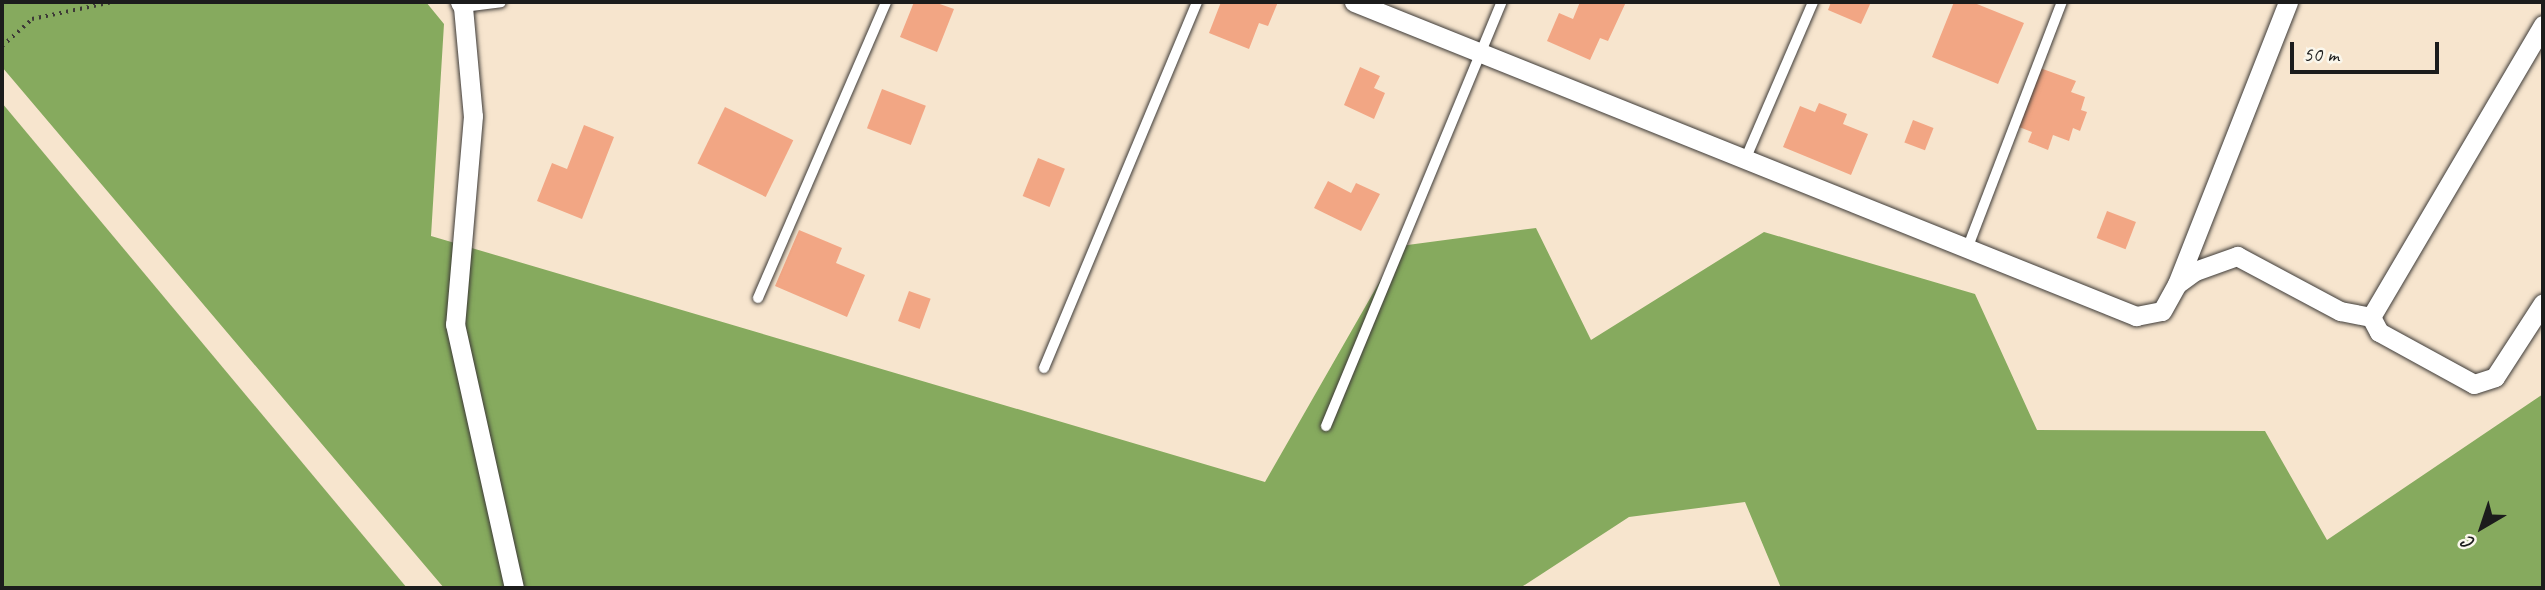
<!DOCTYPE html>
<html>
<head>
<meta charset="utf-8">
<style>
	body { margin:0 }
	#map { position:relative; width:2545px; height:590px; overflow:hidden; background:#f7e5ce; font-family:Caveat,sans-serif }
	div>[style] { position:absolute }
	.forest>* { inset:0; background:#86aa5e }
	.building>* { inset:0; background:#f2a684; transform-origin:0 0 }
	.path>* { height:3.5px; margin-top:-1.75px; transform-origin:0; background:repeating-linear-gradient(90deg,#3d3a37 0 2px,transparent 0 7px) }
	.roads { filter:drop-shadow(0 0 2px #3d3a37) drop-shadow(0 0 2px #3d3a37) }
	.lane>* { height:10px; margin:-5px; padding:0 5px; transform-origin:5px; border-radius:5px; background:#fff }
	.street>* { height:19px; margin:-9.5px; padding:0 9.5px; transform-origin:9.5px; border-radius:9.5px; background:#fff }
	span { translate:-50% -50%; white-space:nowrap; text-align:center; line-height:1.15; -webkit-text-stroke:7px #fbf7ec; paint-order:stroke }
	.frame { position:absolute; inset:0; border:4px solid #1c1c1c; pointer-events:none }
	.north { position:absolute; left:2447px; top:492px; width:70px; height:70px; -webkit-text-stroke:5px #fbf7ec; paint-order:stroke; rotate:219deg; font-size:19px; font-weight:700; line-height:28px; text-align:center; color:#1c1c1c }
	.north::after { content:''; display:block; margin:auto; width:24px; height:32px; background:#1c1c1c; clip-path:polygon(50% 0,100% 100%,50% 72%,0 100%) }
	.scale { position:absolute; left:2290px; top:42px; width:149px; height:32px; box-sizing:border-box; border:4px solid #1c1c1c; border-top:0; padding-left:9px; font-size:21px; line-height:24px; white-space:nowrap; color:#1c1c1c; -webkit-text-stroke:5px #fbf7ec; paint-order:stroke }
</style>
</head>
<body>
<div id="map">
	<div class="forest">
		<div style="clip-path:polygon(2px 2px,426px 2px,444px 24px,431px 236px,1265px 482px,1400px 246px,1536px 228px,1591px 340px,1764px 232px,1975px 294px,2037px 430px,2265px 431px,2327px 540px,2543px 394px,2543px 588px,1781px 588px,1745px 502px,1629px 517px,1520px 588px,444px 588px,2px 67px)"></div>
		<div style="clip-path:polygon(2px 103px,407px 588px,2px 588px)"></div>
	</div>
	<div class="building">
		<div style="clip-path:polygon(914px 2px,934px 2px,954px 9px,937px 52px,900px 37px)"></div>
		<div style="clip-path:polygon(1221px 2px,1278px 2px,1268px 26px,1259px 23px,1249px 49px,1209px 33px)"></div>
		<div style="clip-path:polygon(1580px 2px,1626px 2px,1608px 41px,1600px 38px,1590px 60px,1547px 41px,1559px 13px,1573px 19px)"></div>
		<div style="clip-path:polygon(1831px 2px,1871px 2px,1861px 24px,1828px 10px)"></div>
		<div style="clip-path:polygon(1954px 2px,1972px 2px,2024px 23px,1998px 84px,1932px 57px)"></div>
		<div style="clip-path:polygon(1360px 67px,1380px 76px,1374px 88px,1385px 93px,1374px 119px,1344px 105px)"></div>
		<div style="clip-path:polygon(2040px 68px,2076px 81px,2071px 92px,2085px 97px,2081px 110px,2087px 112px,2080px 131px,2073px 128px,2069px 141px,2053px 135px,2048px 150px,2028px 142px,2032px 132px,2019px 127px)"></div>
		<div style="left:882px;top:89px;width:47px;height:42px;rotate:21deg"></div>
		<div style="clip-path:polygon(1819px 103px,1847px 114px,1843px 124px,1868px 134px,1851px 175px,1783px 147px,1800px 106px,1815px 112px)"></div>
		<div style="left:725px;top:107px;width:76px;height:63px;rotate:26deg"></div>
		<div style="left:1913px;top:120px;width:22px;height:24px;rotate:21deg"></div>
		<div style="clip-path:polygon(584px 125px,614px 137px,582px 219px,537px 201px,552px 163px,567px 169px)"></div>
		<div style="left:1038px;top:158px;width:29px;height:41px;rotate:22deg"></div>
		<div style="clip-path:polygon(1328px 181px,1351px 193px,1356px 183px,1380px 194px,1361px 231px,1314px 208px)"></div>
		<div style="left:2107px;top:211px;width:31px;height:29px;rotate:21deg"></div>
		<div style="clip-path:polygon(799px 230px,842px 248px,836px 263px,865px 275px,847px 317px,775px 286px)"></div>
		<div style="left:909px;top:291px;width:23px;height:32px;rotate:20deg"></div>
	</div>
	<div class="path">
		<div style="left:2px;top:46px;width:40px;rotate:-42deg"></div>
		<div style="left:32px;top:19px;width:83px;rotate:-11.9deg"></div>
	</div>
	<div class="roads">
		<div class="lane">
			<div style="left:463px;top:7px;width:38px;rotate:-7deg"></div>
			<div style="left:1745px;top:160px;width:172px;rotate:-66.7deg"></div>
			<div style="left:1967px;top:249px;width:265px;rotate:-69deg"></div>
			<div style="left:758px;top:298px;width:322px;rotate:-66.6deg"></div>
			<div style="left:1044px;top:368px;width:397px;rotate:-67.3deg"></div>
			<div style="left:1326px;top:426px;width:459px;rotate:-67.5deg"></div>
		</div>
		<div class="street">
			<div style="left:460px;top:2px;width:6px;rotate:59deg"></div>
			<div style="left:463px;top:7px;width:109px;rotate:84.8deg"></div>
			<div style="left:473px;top:116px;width:209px;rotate:94.9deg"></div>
			<div style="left:455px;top:324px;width:271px;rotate:77.4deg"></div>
			<div style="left:1354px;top:2px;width:843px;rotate:21.88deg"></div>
			<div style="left:2136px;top:316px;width:26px;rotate:-11deg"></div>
			<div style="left:2162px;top:311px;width:31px;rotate:-61deg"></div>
			<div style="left:2177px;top:284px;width:303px;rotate:-68.5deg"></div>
			<div style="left:2177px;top:284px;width:22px;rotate:-36deg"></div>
			<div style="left:2195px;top:271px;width:45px;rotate:-19.7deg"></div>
			<div style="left:2237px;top:256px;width:117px;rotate:28.1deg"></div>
			<div style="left:2340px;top:311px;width:32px;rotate:11deg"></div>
			<div style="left:2371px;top:317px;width:17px;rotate:62deg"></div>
			<div style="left:2379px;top:332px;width:108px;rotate:28.7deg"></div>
			<div style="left:2474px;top:384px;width:22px;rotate:-18deg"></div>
			<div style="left:2495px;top:377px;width:88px;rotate:-57deg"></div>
			<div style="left:2371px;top:317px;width:339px;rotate:-59.5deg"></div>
		</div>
	</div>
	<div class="frame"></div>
	<div class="north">С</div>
	<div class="scale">50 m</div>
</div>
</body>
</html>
